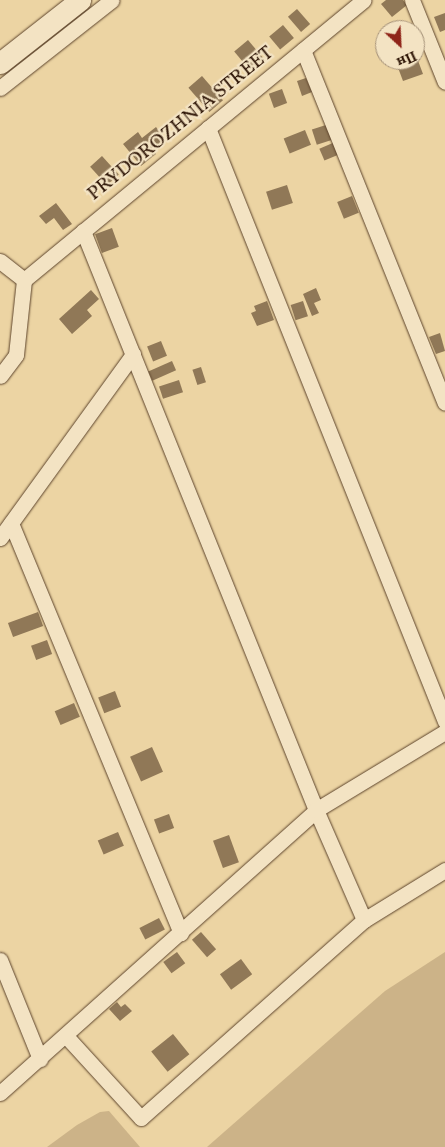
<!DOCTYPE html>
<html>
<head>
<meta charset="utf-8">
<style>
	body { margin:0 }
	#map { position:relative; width:445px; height:1147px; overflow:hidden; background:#ecd4a3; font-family:Vollkorn,serif }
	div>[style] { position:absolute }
	.green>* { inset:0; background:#ccb388 }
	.building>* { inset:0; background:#907857; transform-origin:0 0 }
	.roads { filter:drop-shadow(0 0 1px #5d442c) drop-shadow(0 0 1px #5d442c) }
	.minor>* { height:15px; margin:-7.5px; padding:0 7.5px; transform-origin:7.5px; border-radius:7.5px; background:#f3e3c3 }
	.secondary>* { height:21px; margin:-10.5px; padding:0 10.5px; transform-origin:10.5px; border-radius:10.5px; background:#f3e3c3 }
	span { translate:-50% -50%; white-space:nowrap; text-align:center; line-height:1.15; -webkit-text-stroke:4.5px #f3e3c3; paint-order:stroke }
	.street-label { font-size:20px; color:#2d1405 }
	.north { position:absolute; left:375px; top:20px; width:50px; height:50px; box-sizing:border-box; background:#f3e3c3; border:1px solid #a49077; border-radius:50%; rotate:155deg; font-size:14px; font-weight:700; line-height:20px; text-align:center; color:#2d1405 }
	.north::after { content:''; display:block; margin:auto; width:18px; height:22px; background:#8f2418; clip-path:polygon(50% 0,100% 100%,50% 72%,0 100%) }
</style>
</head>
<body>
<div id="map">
	<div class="green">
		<div style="clip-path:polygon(445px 952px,445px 1147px,207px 1147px,385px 991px)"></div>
		<div style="clip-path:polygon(109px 1111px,140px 1147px,47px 1147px,77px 1125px,100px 1112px)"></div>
	</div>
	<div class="building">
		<div style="clip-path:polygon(386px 0,403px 0,407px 5px,392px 17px,381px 4px)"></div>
		<div style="left:297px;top:9px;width:20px;height:12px;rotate:49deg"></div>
		<div style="clip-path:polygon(445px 13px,445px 30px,440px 32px,434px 17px)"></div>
		<div style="left:283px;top:25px;width:17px;height:18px;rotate:50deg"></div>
		<div style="left:248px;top:40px;width:23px;height:18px;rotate:50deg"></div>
		<div style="clip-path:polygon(415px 58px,417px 58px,423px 74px,403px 81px,397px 65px)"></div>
		<div style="left:202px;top:76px;width:32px;height:18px;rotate:49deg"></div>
		<div style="clip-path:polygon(306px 78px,312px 92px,302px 96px,297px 81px)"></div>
		<div style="left:282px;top:89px;width:15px;height:14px;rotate:70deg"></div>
		<div style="left:329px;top:124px;width:16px;height:18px;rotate:72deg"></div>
		<div style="clip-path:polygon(156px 127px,165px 139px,152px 149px,156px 154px,141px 166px,123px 144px,138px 132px,142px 138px)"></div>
		<div style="left:305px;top:130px;width:16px;height:23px;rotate:68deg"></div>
		<div style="left:335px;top:142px;width:13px;height:17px;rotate:67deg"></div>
		<div style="left:102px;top:156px;width:25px;height:16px;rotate:48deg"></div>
		<div style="left:287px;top:185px;width:19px;height:22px;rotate:72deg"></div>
		<div style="left:352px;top:196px;width:18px;height:16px;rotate:68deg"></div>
		<div style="clip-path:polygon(56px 203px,72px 224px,63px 230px,54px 218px,46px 224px,39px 216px)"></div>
		<div style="left:112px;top:228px;width:20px;height:18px;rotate:70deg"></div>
		<div style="clip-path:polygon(316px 288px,321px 300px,314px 303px,319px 313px,312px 316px,303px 294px)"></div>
		<div style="clip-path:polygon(91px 290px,99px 299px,87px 310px,92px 316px,72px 334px,59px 319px)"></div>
		<div style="clip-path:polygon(267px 301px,274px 320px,257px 326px,251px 313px,256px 311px,254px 306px)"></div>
		<div style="left:303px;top:301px;width:16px;height:13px;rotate:72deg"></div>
		<div style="clip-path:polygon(440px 333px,445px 351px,436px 354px,429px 337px)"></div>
		<div style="left:161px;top:341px;width:16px;height:15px;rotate:68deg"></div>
		<div style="left:172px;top:361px;width:10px;height:26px;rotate:66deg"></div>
		<div style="left:201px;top:367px;width:16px;height:9px;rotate:72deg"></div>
		<div style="left:179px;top:380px;width:13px;height:21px;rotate:72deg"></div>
		<div style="left:38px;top:612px;width:15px;height:32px;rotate:70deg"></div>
		<div style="left:47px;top:640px;width:15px;height:17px;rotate:70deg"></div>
		<div style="left:115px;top:691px;width:17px;height:18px;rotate:69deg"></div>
		<div style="left:74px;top:703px;width:15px;height:21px;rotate:67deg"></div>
		<div style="left:152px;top:747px;width:27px;height:24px;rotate:66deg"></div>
		<div style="left:169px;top:814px;width:15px;height:16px;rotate:70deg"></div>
		<div style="left:118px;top:832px;width:15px;height:22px;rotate:67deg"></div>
		<div style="left:229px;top:835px;width:29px;height:17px;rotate:70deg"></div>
		<div style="left:159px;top:918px;width:13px;height:22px;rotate:63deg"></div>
		<div style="left:201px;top:932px;width:23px;height:12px;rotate:49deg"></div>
		<div style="left:177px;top:952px;width:14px;height:17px;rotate:54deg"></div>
		<div style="left:241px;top:959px;width:19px;height:26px;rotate:54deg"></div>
		<div style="clip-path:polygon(117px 1002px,121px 1007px,125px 1004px,132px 1011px,120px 1021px,109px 1009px)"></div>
		<div style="left:173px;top:1034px;width:26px;height:28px;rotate:51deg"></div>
	</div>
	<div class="roads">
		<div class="minor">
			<div style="left:412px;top:0;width:88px;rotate:68.1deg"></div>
			<div style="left:303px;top:50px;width:380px;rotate:68.1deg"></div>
			<div style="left:0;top:88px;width:142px;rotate:-38.2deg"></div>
			<div style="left:208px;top:128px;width:639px;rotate:68.22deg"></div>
			<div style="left:83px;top:231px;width:624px;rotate:68.08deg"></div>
			<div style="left:316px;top:810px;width:120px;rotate:66.4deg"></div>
			<div style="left:0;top:261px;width:31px;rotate:38deg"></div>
			<div style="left:24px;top:280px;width:75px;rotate:96.1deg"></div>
			<div style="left:16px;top:355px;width:26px;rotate:127deg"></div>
			<div style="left:24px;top:280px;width:440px;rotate:-39.5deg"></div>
			<div style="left:11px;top:523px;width:444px;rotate:67.5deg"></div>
			<div style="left:0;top:538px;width:227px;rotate:-54.1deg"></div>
			<div style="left:0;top:960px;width:107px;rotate:68deg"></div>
			<div style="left:66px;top:1036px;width:111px;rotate:47.6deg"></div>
			<div style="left:141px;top:1118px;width:298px;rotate:-41.6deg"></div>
			<div style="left:364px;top:920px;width:95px;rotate:-31.7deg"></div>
			<div style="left:0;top:1093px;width:424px;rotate:-41.8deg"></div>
			<div style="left:316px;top:810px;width:151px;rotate:-31.2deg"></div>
		</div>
		<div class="secondary">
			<div style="left:0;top:63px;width:102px;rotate:-38.2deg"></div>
		</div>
	</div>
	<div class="street-label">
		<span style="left:181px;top:124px;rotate:-39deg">PRYDOROZHNIA STREET</span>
	</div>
	<div class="north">Пн</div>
</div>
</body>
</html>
